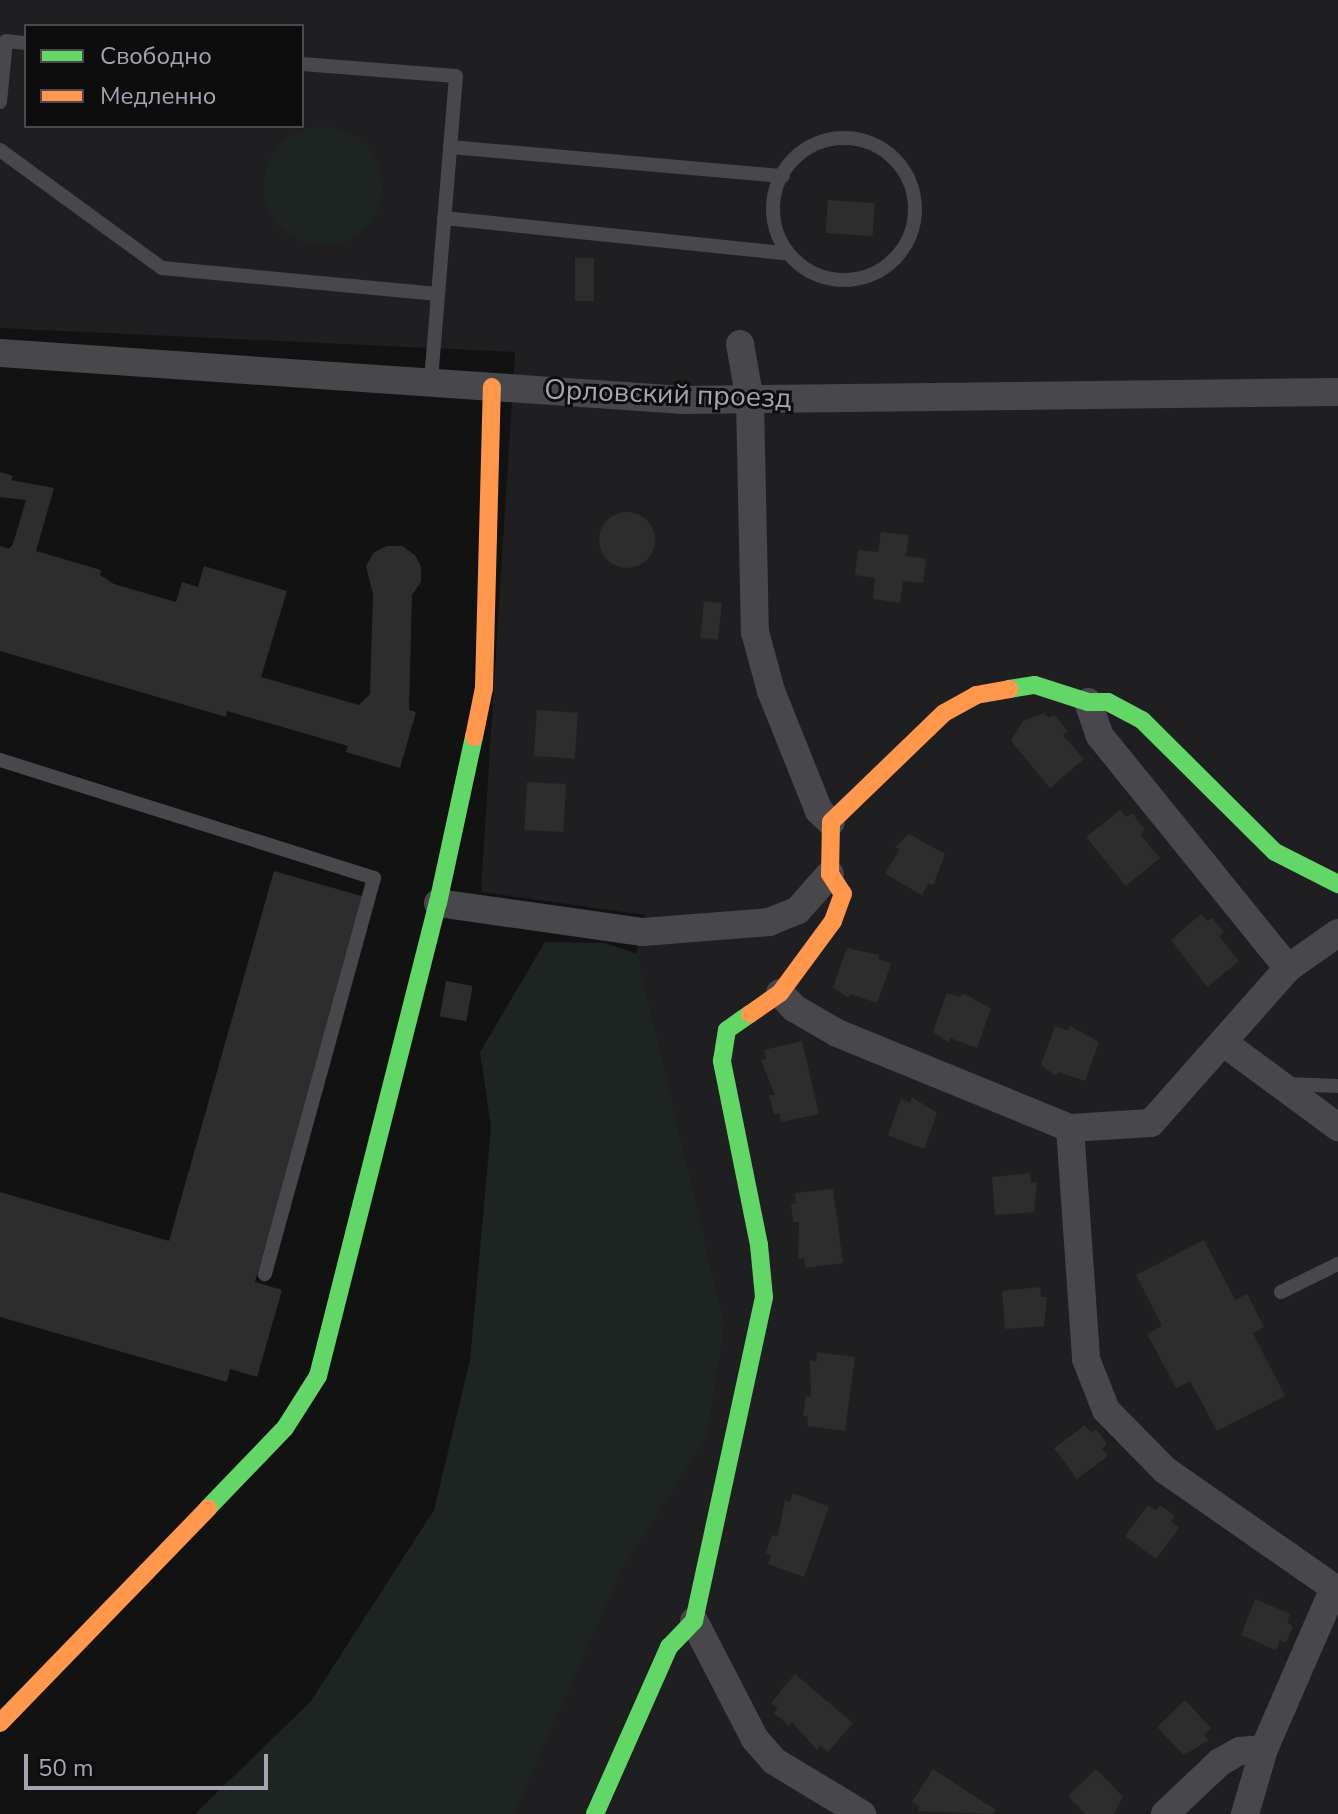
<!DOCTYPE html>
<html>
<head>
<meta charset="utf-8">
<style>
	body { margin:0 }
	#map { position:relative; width:1338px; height:1814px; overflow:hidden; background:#121213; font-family:"Nunito Sans",sans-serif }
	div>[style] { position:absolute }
	.built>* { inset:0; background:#1f1f21 }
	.green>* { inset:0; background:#1e2422 }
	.round { border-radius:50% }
	.building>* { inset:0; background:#2d2d2e; transform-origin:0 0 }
	.lane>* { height:14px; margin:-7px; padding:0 7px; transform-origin:7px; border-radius:7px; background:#48484c }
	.lane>.ring { margin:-7px; padding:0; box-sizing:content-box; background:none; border:14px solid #48484c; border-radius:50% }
	.street>* { height:28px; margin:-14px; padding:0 14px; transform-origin:14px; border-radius:14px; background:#48484c }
	.fast>* { height:18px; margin:-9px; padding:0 9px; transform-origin:9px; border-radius:9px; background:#63d668 }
	.slow>* { height:18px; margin:-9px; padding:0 9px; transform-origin:9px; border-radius:9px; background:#ff974d }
	span { translate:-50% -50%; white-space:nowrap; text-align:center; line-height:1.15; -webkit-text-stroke:6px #0d0d0e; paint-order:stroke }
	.street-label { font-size:28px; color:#a5a4b2 }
	.legend { position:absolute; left:24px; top:24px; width:280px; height:104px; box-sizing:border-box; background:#0d0d0e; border:2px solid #4a4950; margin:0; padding:10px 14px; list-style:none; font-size:24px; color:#a5a4b2 }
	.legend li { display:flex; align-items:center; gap:16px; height:40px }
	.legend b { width:40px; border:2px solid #4a4950 }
	.scale { position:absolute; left:24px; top:1754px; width:244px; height:36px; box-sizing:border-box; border:4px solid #a5a4b2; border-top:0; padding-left:10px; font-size:24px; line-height:28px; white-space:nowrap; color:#a5a4b2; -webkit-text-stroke:6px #0d0d0e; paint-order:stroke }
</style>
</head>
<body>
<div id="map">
	<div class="built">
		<div style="clip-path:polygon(evenodd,0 0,1338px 0,1338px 1814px,444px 1814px,645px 915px,481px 892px,515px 352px,0 328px,0 0,26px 26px,302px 26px,302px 126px,26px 126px,26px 26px)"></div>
	</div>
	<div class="green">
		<div class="round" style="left:264px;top:127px;width:118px;height:118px"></div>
		<div style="clip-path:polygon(545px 942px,605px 943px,637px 954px,724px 1325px,707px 1436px,620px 1572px,514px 1814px,195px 1814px,311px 1701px,434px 1510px,470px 1360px,491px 1127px,480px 1052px)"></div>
	</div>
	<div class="building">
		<div style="left:828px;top:200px;width:47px;height:33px;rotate:4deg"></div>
		<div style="left:575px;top:258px;width:19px;height:43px"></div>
		<div style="clip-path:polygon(0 472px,13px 476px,11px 480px,54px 488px,36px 551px,101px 570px,100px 575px,114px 584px,176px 602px,182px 582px,198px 587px,204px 566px,287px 591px,261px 677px,359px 705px,370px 694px,373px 594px,366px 566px,374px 552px,387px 546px,402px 546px,415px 555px,421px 567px,421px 582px,412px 595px,409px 710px,416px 712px,400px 768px,346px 752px,348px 746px,227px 711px,226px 717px,0 651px,0 546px,9px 549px,13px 544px,26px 500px,0 497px)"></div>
		<div class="round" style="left:599px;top:512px;width:56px;height:56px"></div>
		<div style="clip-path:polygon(881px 532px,909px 535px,906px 556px,926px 559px,923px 583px,903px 581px,900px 603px,873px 599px,875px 578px,855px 575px,858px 550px,878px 552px)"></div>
		<div style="left:704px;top:601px;width:18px;height:37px;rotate:6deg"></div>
		<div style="left:537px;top:710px;width:41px;height:46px;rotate:4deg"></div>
		<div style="clip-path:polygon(1044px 713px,1049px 718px,1054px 715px,1068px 731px,1063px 735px,1084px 759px,1050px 788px,1011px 741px,1023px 721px)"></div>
		<div style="left:527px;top:782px;width:39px;height:48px;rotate:3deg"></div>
		<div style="clip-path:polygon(1120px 810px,1127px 817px,1132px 813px,1145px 830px,1140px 834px,1160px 858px,1126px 886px,1086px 837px)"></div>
		<div style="clip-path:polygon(909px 834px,945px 854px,933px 885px,928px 883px,922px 895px,885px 874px,900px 849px,895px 847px)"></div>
		<div style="clip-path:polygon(274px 871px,365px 897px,255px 1282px,282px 1290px,257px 1377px,230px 1369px,227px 1382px,0 1317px,0 1192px,169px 1241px)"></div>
		<div style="clip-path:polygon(1201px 914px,1207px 921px,1212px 918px,1224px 932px,1219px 936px,1239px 961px,1207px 987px,1171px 940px)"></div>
		<div style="clip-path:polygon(847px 948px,879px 955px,878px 959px,891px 964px,877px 1003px,850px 994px,848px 998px,833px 987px)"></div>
		<div style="left:446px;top:981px;width:27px;height:36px;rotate:10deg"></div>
		<div style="clip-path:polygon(947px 993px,960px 997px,962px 993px,991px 1008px,977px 1048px,950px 1038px,949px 1043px,933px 1032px)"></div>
		<div style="clip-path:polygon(1055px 1026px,1068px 1031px,1070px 1026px,1099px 1042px,1085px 1081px,1058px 1072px,1056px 1076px,1041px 1065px)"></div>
		<div style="clip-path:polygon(802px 1041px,819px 1114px,781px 1122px,779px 1113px,774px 1115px,769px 1095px,775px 1095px,761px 1060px,766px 1059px,764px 1050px)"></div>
		<div style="clip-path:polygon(912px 1097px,937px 1113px,924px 1149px,888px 1135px,901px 1099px,910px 1103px)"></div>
		<div style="clip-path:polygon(1030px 1173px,1031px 1183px,1037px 1182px,1034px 1212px,995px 1215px,992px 1177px)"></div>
		<div style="clip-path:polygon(833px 1189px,843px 1263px,805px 1268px,804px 1258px,798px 1259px,799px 1222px,793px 1222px,791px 1204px,796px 1203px,795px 1193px)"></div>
		<div style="clip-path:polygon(1204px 1240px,1235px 1300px,1247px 1294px,1264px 1327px,1253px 1333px,1285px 1396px,1217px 1431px,1190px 1381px,1176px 1388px,1147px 1334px,1162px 1326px,1136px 1275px)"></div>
		<div style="clip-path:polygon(1040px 1287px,1041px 1297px,1047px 1297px,1044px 1326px,1005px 1329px,1002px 1291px)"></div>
		<div style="clip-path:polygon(817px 1352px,855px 1357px,845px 1431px,807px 1426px,808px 1416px,803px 1416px,806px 1396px,811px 1397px,810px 1360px,816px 1361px)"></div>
		<div style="clip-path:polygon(1085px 1425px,1091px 1433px,1096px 1429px,1107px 1444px,1102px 1448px,1108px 1456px,1077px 1479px,1054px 1448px)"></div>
		<div style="clip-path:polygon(793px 1493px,829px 1507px,804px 1577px,768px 1564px,771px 1555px,766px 1553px,772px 1535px,778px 1536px,785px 1500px,790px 1502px)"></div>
		<div style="clip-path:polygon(1148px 1505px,1156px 1511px,1160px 1505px,1175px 1516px,1171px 1521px,1179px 1528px,1156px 1559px,1125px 1536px)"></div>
		<div style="clip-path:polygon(1255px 1599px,1290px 1614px,1287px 1623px,1293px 1626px,1286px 1643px,1280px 1640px,1276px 1650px,1241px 1635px)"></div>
		<div style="clip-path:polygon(795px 1674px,853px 1723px,828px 1752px,820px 1746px,817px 1750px,792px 1722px,789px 1726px,774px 1713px,778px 1709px,771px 1703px)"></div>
		<div style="clip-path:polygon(1185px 1700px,1211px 1728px,1204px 1735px,1209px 1740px,1184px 1755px,1157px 1727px)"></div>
		<div style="clip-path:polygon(933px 1769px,996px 1810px,993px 1814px,917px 1811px,920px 1807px,912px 1802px)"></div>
		<div style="clip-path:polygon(1096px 1769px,1123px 1797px,1114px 1814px,1085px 1814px,1068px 1796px)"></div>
	</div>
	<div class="lane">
		<div style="left:302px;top:64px;width:154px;rotate:4.5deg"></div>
		<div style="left:456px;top:76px;width:308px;rotate:94.7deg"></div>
		<div style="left:0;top:102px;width:61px;rotate:-84.4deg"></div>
		<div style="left:6px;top:41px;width:20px;rotate:6deg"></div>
		<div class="ring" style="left:773px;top:138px;width:128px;height:128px"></div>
		<div style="left:450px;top:147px;width:334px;rotate:5deg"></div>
		<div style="left:0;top:150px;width:200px;rotate:36.1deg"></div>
		<div style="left:162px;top:268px;width:277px;rotate:5.4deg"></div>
		<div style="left:444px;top:218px;width:343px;rotate:5.9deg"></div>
		<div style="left:0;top:760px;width:392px;rotate:17.5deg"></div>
		<div style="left:374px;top:878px;width:411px;rotate:105.4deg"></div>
		<div style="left:1286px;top:1084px;width:52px;rotate:2.2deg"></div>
		<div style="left:1281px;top:1292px;width:64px;rotate:-26.2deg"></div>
	</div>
	<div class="street">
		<div style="left:740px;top:344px;width:57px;rotate:79.9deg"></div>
		<div style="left:750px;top:400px;width:232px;rotate:88.8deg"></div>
		<div style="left:755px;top:632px;width:61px;rotate:74.8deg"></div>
		<div style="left:771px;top:691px;width:129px;rotate:68.2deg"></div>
		<div style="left:819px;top:811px;width:16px;rotate:43deg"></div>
		<div style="left:0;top:353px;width:685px;rotate:3.94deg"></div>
		<div style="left:683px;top:400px;width:655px;rotate:-0.7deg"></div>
		<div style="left:1088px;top:702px;width:36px;rotate:71deg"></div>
		<div style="left:1100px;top:736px;width:299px;rotate:51deg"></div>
		<div style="left:438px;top:903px;width:207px;rotate:8.1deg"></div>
		<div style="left:643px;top:932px;width:126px;rotate:-4.5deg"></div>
		<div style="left:769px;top:922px;width:31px;rotate:-22deg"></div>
		<div style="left:798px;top:910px;width:48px;rotate:-48.4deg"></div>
		<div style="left:780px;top:993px;width:21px;rotate:47deg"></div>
		<div style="left:794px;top:1008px;width:50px;rotate:30.2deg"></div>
		<div style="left:837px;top:1033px;width:252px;rotate:22.2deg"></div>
		<div style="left:1070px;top:1128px;width:81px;rotate:-3.5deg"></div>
		<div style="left:1151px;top:1123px;width:207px;rotate:-48.5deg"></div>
		<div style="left:1288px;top:968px;width:61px;rotate:-35deg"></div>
		<div style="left:1224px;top:1043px;width:142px;rotate:36.4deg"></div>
		<div style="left:1070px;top:1128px;width:232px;rotate:86deg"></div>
		<div style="left:1086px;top:1359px;width:55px;rotate:68.6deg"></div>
		<div style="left:1106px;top:1410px;width:84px;rotate:45.5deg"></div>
		<div style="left:1165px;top:1470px;width:206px;rotate:34.9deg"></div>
		<div style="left:1334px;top:1588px;width:176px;rotate:113.5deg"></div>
		<div style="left:1264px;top:1749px;width:68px;rotate:106.3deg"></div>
		<div style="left:694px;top:1621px;width:133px;rotate:62.7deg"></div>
		<div style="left:755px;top:1739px;width:29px;rotate:49deg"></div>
		<div style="left:774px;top:1761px;width:103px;rotate:31.1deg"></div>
		<div style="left:1165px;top:1814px;width:76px;rotate:-43.4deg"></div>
		<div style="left:1220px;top:1762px;width:23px;rotate:-29deg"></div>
		<div style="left:1240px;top:1751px;width:24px;rotate:-5deg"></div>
	</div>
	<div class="fast">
		<div style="left:1009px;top:689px;width:26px;rotate:-9deg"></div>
		<div style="left:1035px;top:685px;width:56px;rotate:17.8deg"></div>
		<div style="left:1088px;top:702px;width:20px"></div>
		<div style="left:1108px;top:702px;width:38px;rotate:28deg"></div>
		<div style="left:1142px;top:720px;width:187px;rotate:44.8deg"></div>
		<div style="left:1275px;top:852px;width:71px;rotate:26.9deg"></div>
		<div style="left:208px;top:1508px;width:111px;rotate:-46.1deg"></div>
		<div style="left:285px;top:1428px;width:62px;rotate:-57.6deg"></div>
		<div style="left:318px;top:1376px;width:488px;rotate:-75.8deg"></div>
		<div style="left:438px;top:903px;width:170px;rotate:-77.8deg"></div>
		<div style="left:595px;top:1814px;width:183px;rotate:-66.1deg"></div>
		<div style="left:669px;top:1647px;width:36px;rotate:-46deg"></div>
		<div style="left:694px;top:1621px;width:331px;rotate:-77.8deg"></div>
		<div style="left:764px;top:1297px;width:52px;rotate:-95.5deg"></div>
		<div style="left:759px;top:1245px;width:188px;rotate:-101.4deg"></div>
		<div style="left:722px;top:1061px;width:31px;rotate:-81deg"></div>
		<div style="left:727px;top:1030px;width:28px;rotate:-35deg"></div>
	</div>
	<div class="slow">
		<div style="left:474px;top:737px;width:50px;rotate:-78.5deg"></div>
		<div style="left:484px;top:688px;width:301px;rotate:-88.5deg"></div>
		<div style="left:750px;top:1014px;width:37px;rotate:-35deg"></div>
		<div style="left:780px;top:993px;width:89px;rotate:-53.6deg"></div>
		<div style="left:833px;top:921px;width:29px;rotate:-70deg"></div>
		<div style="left:843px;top:894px;width:24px;rotate:-123deg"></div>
		<div style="left:830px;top:874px;width:52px;rotate:-88.9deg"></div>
		<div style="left:831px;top:822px;width:157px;rotate:-44deg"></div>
		<div style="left:944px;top:713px;width:37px;rotate:-29deg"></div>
		<div style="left:976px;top:695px;width:34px;rotate:-10deg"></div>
		<div style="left:0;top:1723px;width:299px;rotate:-45.9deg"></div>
	</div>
	<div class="street-label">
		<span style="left:668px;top:394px;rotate:2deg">Орловский проезд</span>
	</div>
	<ul class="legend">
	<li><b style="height:10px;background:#63d668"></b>Свободно</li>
	<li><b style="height:10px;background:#ff974d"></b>Медленно</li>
	</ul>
	<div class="scale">50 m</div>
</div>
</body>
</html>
